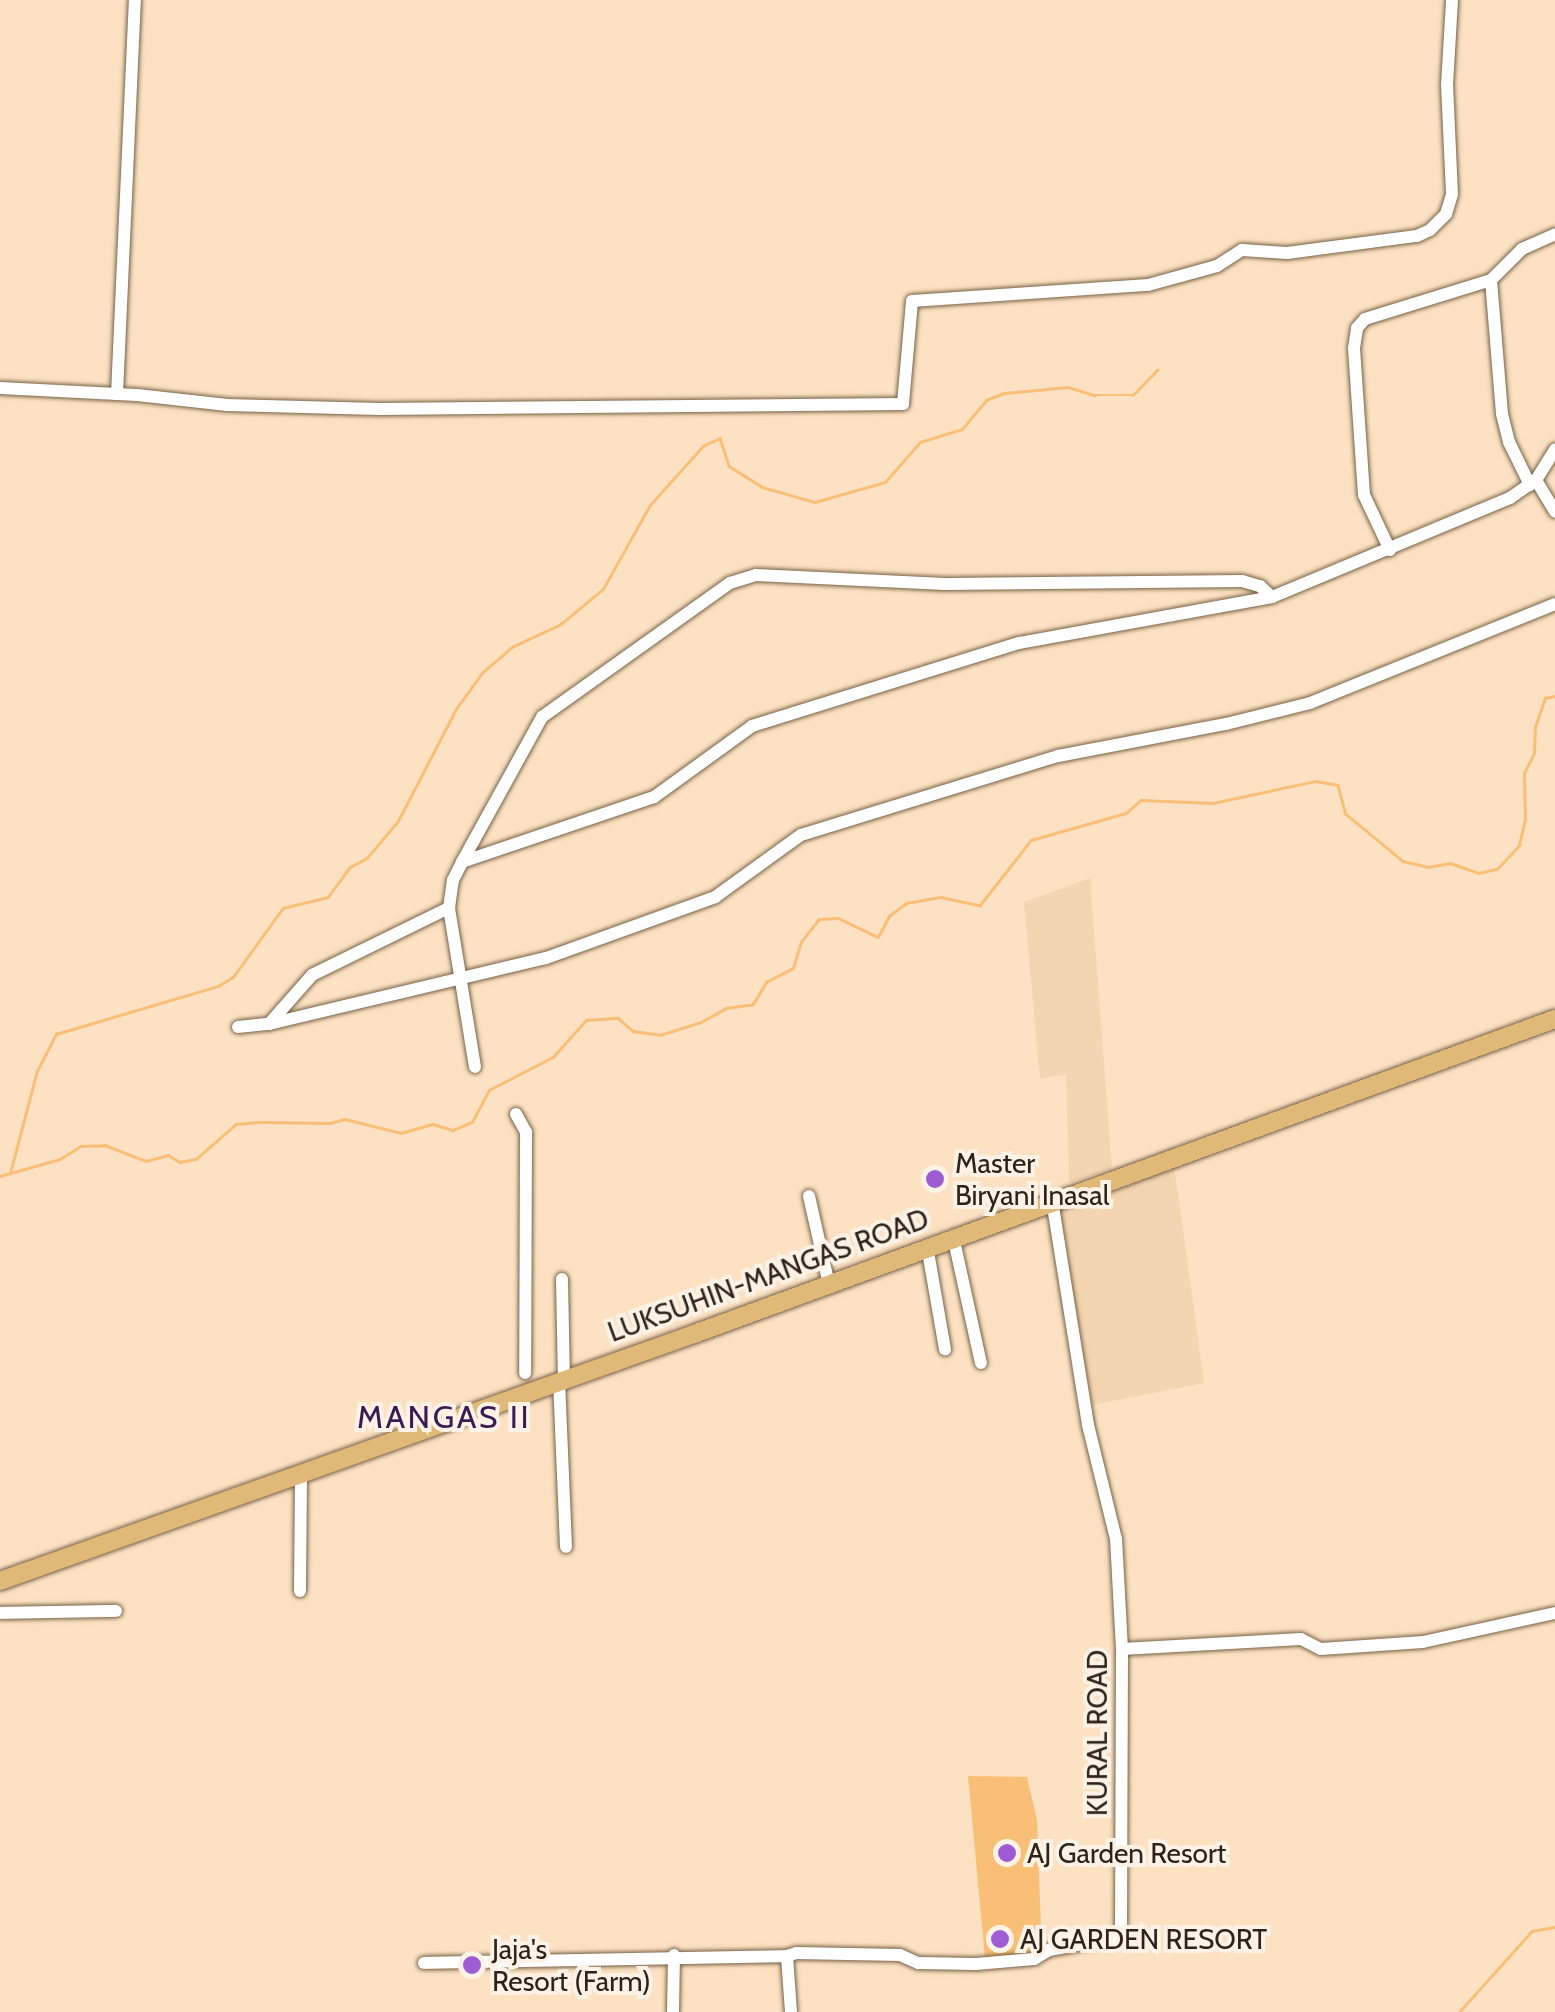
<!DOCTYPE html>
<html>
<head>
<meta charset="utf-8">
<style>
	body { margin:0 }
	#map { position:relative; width:1555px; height:2012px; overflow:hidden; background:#fce2c3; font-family:Cabin,sans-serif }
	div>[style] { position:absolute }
	.built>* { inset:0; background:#f4d5b1 }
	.water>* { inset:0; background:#f9bf76 }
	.stream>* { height:2.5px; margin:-1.25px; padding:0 1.25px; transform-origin:1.25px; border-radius:1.25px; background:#f9bf76 }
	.roads { filter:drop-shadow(0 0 2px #786146) drop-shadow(0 0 2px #786146) }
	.minor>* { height:12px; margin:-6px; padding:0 6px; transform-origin:6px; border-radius:6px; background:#fff }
	.major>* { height:18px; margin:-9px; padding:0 9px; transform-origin:9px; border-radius:9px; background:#e0b878 }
	.dots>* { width:28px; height:28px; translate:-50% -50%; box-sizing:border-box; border:5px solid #fdf2e6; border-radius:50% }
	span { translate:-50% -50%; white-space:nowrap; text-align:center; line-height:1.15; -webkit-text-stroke:8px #fdf2e6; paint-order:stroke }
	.poi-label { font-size:28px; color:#2d2318 }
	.left { translate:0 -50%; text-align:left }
	.street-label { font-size:28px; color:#2d2318 }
	.quarter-label { font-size:32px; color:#3a1a52; letter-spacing:2.5px }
</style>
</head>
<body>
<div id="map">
	<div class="built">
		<div style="clip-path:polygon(1090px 878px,1112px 1169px,1069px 1183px,1066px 1074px,1040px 1079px,1024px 902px)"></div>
		<div style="clip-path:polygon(1174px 1164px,1204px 1383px,1092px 1405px,1057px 1202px)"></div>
	</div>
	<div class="water">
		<div style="clip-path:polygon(968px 1776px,1027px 1777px,1037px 1820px,1042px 1955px,985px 1958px)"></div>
	</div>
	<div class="stream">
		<div style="left:10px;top:1173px;width:106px;rotate:-75.2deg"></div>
		<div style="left:37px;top:1071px;width:42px;rotate:-62.8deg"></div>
		<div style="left:56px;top:1034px;width:169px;rotate:-16.5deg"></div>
		<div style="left:218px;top:986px;width:17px;rotate:-31deg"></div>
		<div style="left:233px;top:977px;width:85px;rotate:-54.1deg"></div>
		<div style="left:283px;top:908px;width:46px;rotate:-13.7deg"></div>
		<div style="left:328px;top:897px;width:37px;rotate:-54deg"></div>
		<div style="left:350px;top:867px;width:19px;rotate:-28deg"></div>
		<div style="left:367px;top:858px;width:48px;rotate:-50deg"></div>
		<div style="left:398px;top:821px;width:126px;rotate:-62.6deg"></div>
		<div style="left:456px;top:709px;width:44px;rotate:-54.2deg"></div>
		<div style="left:482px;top:673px;width:40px;rotate:-41deg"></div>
		<div style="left:512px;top:647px;width:54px;rotate:-25.1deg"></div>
		<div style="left:561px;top:624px;width:55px;rotate:-39.8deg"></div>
		<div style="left:603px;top:589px;width:96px;rotate:-60.8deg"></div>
		<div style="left:650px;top:505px;width:79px;rotate:-48.1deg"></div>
		<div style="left:703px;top:446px;width:19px;rotate:-25deg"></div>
		<div style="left:720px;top:438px;width:29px;rotate:72deg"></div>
		<div style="left:729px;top:466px;width:39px;rotate:32deg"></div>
		<div style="left:762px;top:487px;width:55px;rotate:15.8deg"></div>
		<div style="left:815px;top:502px;width:73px;rotate:-15.9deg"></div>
		<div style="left:885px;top:482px;width:53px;rotate:-48.8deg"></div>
		<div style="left:920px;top:442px;width:44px;rotate:-17.2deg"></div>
		<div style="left:962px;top:429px;width:38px;rotate:-50deg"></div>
		<div style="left:986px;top:400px;width:19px;rotate:-21deg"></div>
		<div style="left:1004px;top:393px;width:64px;rotate:-5.4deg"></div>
		<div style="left:1068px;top:387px;width:28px;rotate:17deg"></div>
		<div style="left:1095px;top:395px;width:38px"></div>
		<div style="left:1133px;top:395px;width:35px;rotate:-46deg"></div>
		<div style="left:0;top:1176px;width:62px;rotate:-15.8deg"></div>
		<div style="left:60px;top:1159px;width:25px;rotate:-32deg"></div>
		<div style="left:81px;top:1146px;width:24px;rotate:-2deg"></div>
		<div style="left:105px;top:1145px;width:44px;rotate:21.3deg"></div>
		<div style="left:146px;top:1161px;width:23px;rotate:-15deg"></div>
		<div style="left:168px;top:1155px;width:14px;rotate:30deg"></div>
		<div style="left:180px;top:1162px;width:16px;rotate:-11deg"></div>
		<div style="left:196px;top:1159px;width:53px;rotate:-41.2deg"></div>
		<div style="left:236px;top:1124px;width:24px;rotate:-5deg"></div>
		<div style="left:260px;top:1122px;width:70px;rotate:0.8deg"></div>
		<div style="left:330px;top:1123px;width:16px;rotate:-15deg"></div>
		<div style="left:345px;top:1119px;width:58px;rotate:14deg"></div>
		<div style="left:401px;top:1133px;width:33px;rotate:-16deg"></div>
		<div style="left:433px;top:1124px;width:21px;rotate:17deg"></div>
		<div style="left:453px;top:1130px;width:21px;rotate:-23deg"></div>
		<div style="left:472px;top:1122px;width:36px;rotate:-62deg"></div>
		<div style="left:489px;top:1090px;width:72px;rotate:-27.3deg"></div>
		<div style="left:553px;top:1057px;width:50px;rotate:-48.3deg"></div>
		<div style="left:586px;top:1020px;width:32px;rotate:-4deg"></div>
		<div style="left:618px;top:1018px;width:20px;rotate:41deg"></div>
		<div style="left:633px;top:1031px;width:27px;rotate:8deg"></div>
		<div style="left:660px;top:1035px;width:43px;rotate:-17.6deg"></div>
		<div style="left:701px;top:1022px;width:29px;rotate:-29deg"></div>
		<div style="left:726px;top:1008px;width:27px;rotate:-8deg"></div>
		<div style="left:753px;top:1004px;width:26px;rotate:-59deg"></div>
		<div style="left:766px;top:982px;width:30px;rotate:-27deg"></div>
		<div style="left:793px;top:968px;width:27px;rotate:-73deg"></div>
		<div style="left:801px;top:942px;width:29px;rotate:-52deg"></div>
		<div style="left:819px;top:919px;width:19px;rotate:-3deg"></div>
		<div style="left:838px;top:918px;width:44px;rotate:25.4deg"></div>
		<div style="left:878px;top:937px;width:24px;rotate:-62deg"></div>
		<div style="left:889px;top:916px;width:21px;rotate:-37deg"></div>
		<div style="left:906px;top:903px;width:36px;rotate:-10deg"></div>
		<div style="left:941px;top:897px;width:40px;rotate:12deg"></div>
		<div style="left:980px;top:905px;width:83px;rotate:-51.9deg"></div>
		<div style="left:1031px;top:840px;width:99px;rotate:-15.9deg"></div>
		<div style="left:1126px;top:813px;width:20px;rotate:-41deg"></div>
		<div style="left:1141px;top:800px;width:72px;rotate:2.4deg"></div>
		<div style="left:1213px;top:803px;width:105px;rotate:-12.1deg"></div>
		<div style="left:1316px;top:781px;width:22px;rotate:10deg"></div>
		<div style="left:1338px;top:785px;width:30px;rotate:75deg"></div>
		<div style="left:1346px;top:814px;width:74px;rotate:39.5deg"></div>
		<div style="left:1403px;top:861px;width:26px;rotate:13deg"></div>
		<div style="left:1428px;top:867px;width:22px;rotate:-10deg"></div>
		<div style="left:1450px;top:863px;width:31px;rotate:19deg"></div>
		<div style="left:1479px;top:873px;width:18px;rotate:-13deg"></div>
		<div style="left:1497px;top:869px;width:33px;rotate:-47deg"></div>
		<div style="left:1519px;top:845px;width:26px;rotate:-77deg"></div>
		<div style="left:1525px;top:820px;width:47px;rotate:-91.2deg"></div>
		<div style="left:1524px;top:773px;width:22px;rotate:-63deg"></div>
		<div style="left:1534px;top:753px;width:26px;rotate:-88deg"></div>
		<div style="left:1535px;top:727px;width:31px;rotate:-71deg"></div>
		<div style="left:1545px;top:698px;width:10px;rotate:-11deg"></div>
		<div style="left:1459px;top:2012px;width:109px;rotate:-48deg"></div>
		<div style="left:1532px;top:1931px;width:23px;rotate:-10deg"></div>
	</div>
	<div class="roads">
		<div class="minor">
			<div style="left:1491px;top:280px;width:134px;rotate:85.3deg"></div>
			<div style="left:1502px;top:414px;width:29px;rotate:76deg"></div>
			<div style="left:1509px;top:442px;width:48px;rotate:64deg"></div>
			<div style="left:0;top:388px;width:137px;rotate:2.9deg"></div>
			<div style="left:137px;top:395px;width:91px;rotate:6.3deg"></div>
			<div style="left:227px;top:405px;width:152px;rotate:1.5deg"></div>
			<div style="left:379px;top:409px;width:524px;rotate:-0.55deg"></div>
			<div style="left:903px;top:404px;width:103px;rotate:-85deg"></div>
			<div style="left:912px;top:301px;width:237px;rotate:-3.9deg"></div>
			<div style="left:1148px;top:285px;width:72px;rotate:-15.4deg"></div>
			<div style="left:1217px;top:266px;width:30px;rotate:-33deg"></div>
			<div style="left:1242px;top:250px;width:45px;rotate:3.8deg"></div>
			<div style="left:1287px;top:253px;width:131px;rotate:-7.5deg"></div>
			<div style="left:1417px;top:236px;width:14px;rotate:-25deg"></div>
			<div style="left:1430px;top:230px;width:23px;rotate:-45deg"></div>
			<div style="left:1446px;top:214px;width:21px;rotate:-73deg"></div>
			<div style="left:1452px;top:194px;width:109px;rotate:-92.6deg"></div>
			<div style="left:1447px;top:85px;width:85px;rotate:-86.6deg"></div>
			<div style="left:117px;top:394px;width:394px;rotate:-87.4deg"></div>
			<div style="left:1536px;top:480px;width:37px;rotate:59deg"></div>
			<div style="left:1390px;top:550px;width:61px;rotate:-115.3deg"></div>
			<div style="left:1364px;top:495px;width:147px;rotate:-93.9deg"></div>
			<div style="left:1354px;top:348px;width:20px;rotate:-81deg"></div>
			<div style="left:1357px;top:328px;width:12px;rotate:-48deg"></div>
			<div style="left:1365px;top:319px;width:132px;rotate:-17.2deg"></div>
			<div style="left:1491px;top:280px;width:44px;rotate:-45deg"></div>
			<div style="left:1522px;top:249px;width:36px;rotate:-24deg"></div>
			<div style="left:462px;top:862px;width:203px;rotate:-18.7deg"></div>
			<div style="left:654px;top:797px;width:121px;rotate:-35.9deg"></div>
			<div style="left:752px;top:726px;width:280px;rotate:-17.3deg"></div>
			<div style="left:1019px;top:643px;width:257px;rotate:-10.3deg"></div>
			<div style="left:1272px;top:597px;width:258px;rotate:-22.6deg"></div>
			<div style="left:1510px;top:498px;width:32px;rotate:-35deg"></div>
			<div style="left:1536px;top:480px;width:36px;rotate:-58deg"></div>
			<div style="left:269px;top:1024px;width:65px;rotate:-48.7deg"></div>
			<div style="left:312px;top:975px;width:153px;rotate:-26.1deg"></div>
			<div style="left:238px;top:1027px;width:31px;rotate:-6deg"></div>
			<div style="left:269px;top:1024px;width:285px;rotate:-13.4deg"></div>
			<div style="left:546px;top:958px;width:180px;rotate:-19.8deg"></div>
			<div style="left:715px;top:897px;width:106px;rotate:-35.8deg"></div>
			<div style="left:801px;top:835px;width:269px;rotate:-17.1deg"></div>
			<div style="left:1058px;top:756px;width:171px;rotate:-10.8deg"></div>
			<div style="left:1226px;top:724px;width:87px;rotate:-14deg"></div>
			<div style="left:1310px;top:703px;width:264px;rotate:-22deg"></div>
			<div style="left:475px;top:1067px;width:161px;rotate:-99.3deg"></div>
			<div style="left:449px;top:908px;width:28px;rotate:-82deg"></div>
			<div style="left:453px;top:880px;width:20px;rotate:-63deg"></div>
			<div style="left:462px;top:862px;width:166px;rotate:-61.1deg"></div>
			<div style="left:542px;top:717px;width:231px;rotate:-35.5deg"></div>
			<div style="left:730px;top:583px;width:27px;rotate:-17deg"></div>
			<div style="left:756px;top:575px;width:189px;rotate:2.7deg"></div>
			<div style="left:945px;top:584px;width:297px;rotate:-0.6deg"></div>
			<div style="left:1242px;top:581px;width:19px;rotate:16deg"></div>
			<div style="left:1260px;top:586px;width:16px;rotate:43deg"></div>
			<div style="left:516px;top:1114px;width:21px;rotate:61deg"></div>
			<div style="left:526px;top:1132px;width:241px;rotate:90.2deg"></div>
			<div style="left:809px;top:1196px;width:91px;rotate:77.3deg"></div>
			<div style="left:953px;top:1236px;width:130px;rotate:77.6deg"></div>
			<div style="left:927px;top:1246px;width:105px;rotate:80.1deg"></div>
			<div style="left:562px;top:1279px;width:100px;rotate:88.9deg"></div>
			<div style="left:559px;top:1380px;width:167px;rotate:87.6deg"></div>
			<div style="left:300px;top:1591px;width:118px;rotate:-89.5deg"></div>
			<div style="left:0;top:1613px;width:116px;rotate:-1deg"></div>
			<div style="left:1122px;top:1649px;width:179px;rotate:-3.2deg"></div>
			<div style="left:1301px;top:1639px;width:22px;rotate:27deg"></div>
			<div style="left:1321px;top:1649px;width:102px;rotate:-3.9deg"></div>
			<div style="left:1423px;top:1642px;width:135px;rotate:-12.4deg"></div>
			<div style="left:424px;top:1963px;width:363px;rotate:-1.1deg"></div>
			<div style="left:673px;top:2012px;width:57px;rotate:-89deg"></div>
			<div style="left:791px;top:2012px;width:56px;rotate:-94.1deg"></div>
			<div style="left:787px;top:1956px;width:9px;rotate:-18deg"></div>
			<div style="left:796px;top:1953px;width:104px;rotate:1.1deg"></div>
			<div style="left:900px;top:1955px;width:20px;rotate:24deg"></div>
			<div style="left:918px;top:1963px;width:58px;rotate:1deg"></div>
			<div style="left:976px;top:1964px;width:58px;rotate:-4.9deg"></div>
			<div style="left:1034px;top:1959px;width:17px;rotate:-31deg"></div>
			<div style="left:1049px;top:1950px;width:73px;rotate:-10.2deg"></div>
			<div style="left:1121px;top:1937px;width:288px;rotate:-89.8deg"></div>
			<div style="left:1122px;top:1649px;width:110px;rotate:-93.1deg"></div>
			<div style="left:1116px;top:1539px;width:117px;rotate:-103.8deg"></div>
			<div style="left:1088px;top:1425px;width:228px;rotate:-99.1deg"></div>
		</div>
		<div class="major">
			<div style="left:0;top:1581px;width:737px;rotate:-19.59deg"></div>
			<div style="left:694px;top:1334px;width:917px;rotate:-20.1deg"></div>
		</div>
	</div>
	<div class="dots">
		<div style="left:935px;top:1179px;background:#9d5cd2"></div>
		<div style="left:1007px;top:1853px;background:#9d5cd2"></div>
		<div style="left:1000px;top:1939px;background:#9d5cd2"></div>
		<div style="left:472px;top:1965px;background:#9d5cd2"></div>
	</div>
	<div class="poi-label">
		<span class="left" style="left:955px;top:1179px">Master<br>Biryani Inasal</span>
		<span class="left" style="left:1027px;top:1853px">AJ Garden Resort</span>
		<span class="left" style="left:1020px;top:1939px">AJ GARDEN RESORT</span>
		<span class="left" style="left:492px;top:1965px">Jaja's<br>Resort (Farm)</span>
	</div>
	<div class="street-label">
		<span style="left:768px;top:1275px;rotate:-20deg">LUKSUHIN-MANGAS ROAD</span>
		<span style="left:1097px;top:1733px;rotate:-90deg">KURAL ROAD</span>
	</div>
	<div class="quarter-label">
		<span style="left:444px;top:1417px">MANGAS II</span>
	</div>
</div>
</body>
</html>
